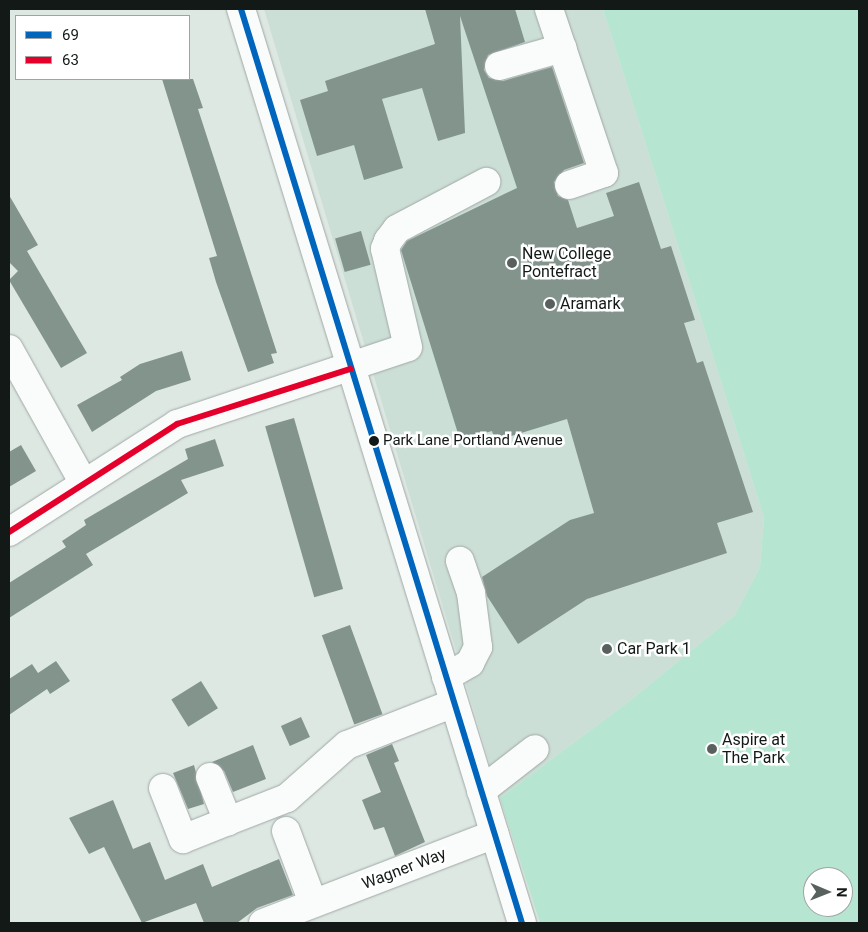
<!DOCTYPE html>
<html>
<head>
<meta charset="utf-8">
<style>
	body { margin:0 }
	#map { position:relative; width:868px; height:932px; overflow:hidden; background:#dee8e3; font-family:Roboto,sans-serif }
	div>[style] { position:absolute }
	.built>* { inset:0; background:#ccdfd6 }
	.green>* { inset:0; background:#b6e6d1 }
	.building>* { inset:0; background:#83948d; transform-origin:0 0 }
	.roads { filter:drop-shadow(0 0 1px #a0a8a4) drop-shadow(0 0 1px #a0a8a4) }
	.minor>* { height:28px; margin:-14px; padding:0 14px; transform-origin:14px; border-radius:14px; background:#fafcfb }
	.major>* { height:28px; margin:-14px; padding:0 14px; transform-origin:14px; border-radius:14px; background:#fafcfb }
	.bus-1>* { height:6px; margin:-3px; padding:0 3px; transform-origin:3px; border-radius:3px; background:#0065bd }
	.bus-2>* { height:6px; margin:-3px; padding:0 3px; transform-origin:3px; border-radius:3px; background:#e4002b }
	.dots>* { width:14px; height:14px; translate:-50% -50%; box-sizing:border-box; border:2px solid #fff; border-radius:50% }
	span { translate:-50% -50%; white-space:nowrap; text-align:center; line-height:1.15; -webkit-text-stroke:5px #fff; paint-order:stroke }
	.bus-label { font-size:15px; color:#121916 }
	.left { translate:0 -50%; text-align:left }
	.poi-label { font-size:16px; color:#121916 }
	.street-label { font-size:16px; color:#121916 }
	.frame { position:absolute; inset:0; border:10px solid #121916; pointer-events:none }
	.legend { position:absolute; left:15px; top:15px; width:175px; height:65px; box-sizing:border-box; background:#fff; border:1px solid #a0a3a2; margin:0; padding:6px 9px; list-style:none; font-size:15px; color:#121916 }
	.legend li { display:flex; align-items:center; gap:10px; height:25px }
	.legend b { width:25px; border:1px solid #a0a3a2 }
	.north { position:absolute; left:803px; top:867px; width:50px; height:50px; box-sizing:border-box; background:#fff; border:1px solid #a0a3a2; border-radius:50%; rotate:91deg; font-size:14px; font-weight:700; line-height:20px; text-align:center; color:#121916 }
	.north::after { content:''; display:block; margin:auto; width:18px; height:22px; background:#59615e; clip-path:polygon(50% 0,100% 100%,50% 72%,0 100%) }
</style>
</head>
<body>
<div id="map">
	<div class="built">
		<div style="clip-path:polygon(264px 9px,603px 9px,764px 517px,760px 567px,735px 615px,631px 700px,500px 798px)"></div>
	</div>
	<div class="green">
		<div style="clip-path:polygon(evenodd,603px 9px,859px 9px,859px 923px,540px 923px,500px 798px,631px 700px,735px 615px,760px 567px,764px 517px,603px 9px,813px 877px,843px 877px,843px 907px,813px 907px,813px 877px)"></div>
	</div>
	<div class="building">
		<div style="clip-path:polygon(425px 9px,515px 9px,525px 42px,488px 55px,484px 70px,489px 78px,503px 81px,552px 67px,584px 163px,564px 170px,554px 182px,558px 196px,568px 200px,577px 228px,614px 216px,606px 193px,639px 182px,661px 249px,671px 246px,695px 320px,684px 323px,697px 363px,703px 361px,753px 512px,717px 523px,727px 553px,587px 599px,518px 644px,487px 596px,482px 577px,570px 520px,594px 513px,567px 419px,495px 441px,492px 431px,460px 440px,401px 250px,407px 241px,517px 188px,460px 16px,465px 133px,438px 141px,422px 88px,382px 99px,403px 168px,364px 180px,354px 145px,317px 156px,300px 100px,328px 91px,325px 81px,435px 44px)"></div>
		<div style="clip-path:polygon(162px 79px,193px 79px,203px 108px,198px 109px,277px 353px,271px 354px,274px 363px,248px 372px,216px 282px,209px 258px,217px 256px)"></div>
		<div style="clip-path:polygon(9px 195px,38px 245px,27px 251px,87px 353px,61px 368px,9px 280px,18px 271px,9px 262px)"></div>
		<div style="left:361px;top:231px;width:35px;height:27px;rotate:74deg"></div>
		<div style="clip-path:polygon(182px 351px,191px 380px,156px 391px,92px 432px,77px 405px,122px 380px,120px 377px,140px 364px)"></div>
		<div style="left:294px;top:418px;width:178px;height:30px;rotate:74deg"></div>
		<div style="clip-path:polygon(215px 439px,224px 466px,181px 480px,188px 493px,86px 554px,93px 565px,9px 618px,9px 583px,66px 547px,62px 541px,86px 525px,84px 520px,188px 459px,185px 449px)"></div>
		<div style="clip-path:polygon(21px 445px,36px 471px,9px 487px,9px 452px)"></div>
		<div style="left:350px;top:625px;width:95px;height:30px;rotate:70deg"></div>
		<div style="clip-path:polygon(56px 661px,70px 681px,50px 694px,47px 689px,9px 715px,9px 679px,32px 664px,38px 673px)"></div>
		<div style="left:201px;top:681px;width:32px;height:35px;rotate:58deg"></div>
		<div style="left:301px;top:717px;width:22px;height:22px;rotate:66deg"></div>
		<div style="clip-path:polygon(392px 744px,399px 761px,394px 763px,425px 842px,395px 856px,384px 827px,374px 830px,362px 800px,381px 792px,366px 755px)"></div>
		<div style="clip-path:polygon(253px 745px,266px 779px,233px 792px,224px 771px,212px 762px)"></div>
		<div style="clip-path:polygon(194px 765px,204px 804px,188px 809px,173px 773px)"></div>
		<div style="clip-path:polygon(113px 800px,133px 849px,150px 842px,165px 880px,203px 864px,212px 887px,279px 859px,293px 895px,257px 908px,237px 923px,204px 923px,196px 903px,142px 923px,104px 847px,89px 854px,69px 818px)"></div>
	</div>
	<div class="roads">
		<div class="minor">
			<div style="left:549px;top:9px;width:173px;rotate:71.5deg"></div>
			<div style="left:604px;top:173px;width:37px;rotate:161deg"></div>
			<div style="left:499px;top:66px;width:66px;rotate:-15.9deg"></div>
			<div style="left:9px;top:349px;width:152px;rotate:60.9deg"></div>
			<div style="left:9px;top:532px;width:200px;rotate:-32.7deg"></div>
			<div style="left:177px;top:424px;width:243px;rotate:-18.4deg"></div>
			<div style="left:408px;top:347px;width:101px;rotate:-103.2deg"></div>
			<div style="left:385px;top:249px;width:9px;rotate:-69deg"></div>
			<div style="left:388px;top:241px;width:15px;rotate:-53deg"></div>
			<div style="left:397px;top:229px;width:101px;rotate:-27.8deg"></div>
			<div style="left:446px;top:677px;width:28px;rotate:-30deg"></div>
			<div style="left:470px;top:663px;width:18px;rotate:-63deg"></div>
			<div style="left:478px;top:647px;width:54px;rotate:-97.4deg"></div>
			<div style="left:471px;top:593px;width:34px;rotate:-109deg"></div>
			<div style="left:210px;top:777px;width:48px;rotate:67.8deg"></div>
			<div style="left:228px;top:821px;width:63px;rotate:-21.3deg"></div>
			<div style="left:287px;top:798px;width:80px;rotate:-41.5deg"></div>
			<div style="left:347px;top:745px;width:115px;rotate:-21.4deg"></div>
			<div style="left:163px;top:788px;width:55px;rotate:68.6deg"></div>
			<div style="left:183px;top:839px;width:48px;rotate:-21.8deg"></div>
			<div style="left:481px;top:791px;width:68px;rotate:-37.9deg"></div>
			<div style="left:286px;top:831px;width:77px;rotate:69.4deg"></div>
			<div style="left:263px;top:923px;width:248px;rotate:-21deg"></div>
		</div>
		<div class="major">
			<div style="left:241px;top:9px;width:956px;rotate:72.91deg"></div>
		</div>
	</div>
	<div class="bus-1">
		<div style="left:241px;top:9px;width:956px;rotate:72.91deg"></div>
	</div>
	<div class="bus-2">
		<div style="left:9px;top:532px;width:200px;rotate:-32.7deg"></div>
		<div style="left:177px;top:424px;width:182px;rotate:-17.6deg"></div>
	</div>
	<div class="dots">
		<div style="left:512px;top:263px;background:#59615e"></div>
		<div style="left:550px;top:304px;background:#59615e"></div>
		<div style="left:374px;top:441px;background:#121916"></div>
		<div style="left:607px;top:649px;background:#59615e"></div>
		<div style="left:712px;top:749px;background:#59615e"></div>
	</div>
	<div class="bus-label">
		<span class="left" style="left:383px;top:441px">Park Lane Portland Avenue</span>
	</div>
	<div class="poi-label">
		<span class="left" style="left:522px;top:263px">New College<br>Pontefract</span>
		<span class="left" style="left:560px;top:304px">Aramark</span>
		<span class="left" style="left:617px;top:649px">Car Park 1</span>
		<span class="left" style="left:722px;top:749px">Aspire at<br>The Park</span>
	</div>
	<div class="street-label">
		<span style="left:404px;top:869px;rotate:-21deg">Wagner Way</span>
	</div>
	<div class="frame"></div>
	<ul class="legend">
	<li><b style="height:6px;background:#0065bd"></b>69</li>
	<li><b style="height:6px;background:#e4002b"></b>63</li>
	</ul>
	<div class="north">N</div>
</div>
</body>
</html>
